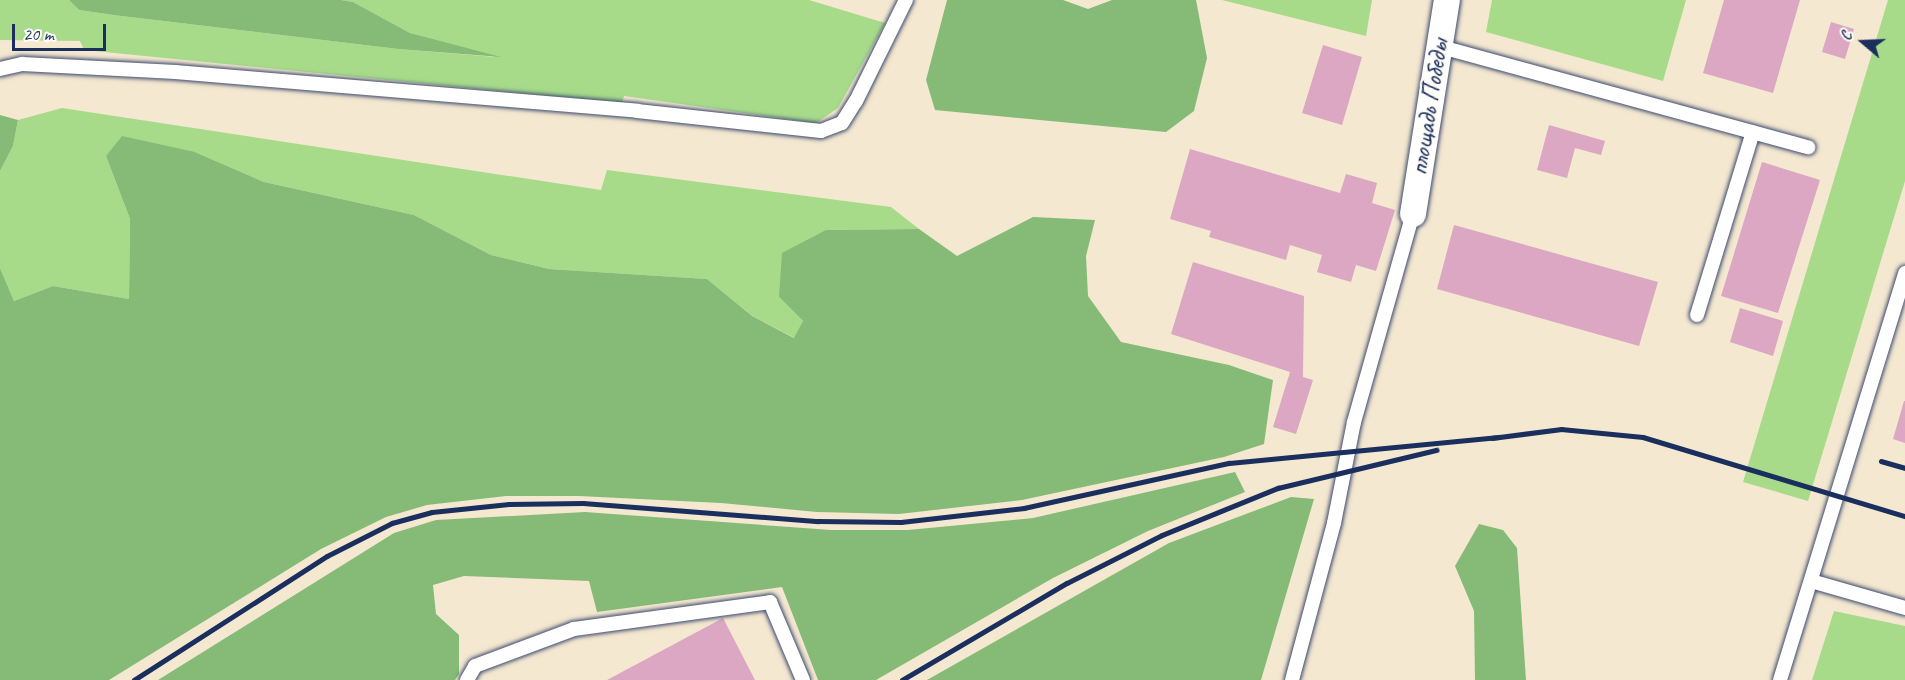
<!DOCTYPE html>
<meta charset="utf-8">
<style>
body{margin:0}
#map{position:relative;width:1905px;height:680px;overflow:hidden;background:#f5e8d1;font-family:Caveat,sans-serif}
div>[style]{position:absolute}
.green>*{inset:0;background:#a7db8a}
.forest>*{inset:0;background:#85bb76}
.building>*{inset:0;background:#dba7c2}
.roads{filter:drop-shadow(0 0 2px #3c4b6f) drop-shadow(0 0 2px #3c4b6f)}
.service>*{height:14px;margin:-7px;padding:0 7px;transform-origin:7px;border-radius:7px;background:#fff}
.minor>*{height:26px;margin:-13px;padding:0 13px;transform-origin:13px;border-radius:13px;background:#fff}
.rail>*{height:4.5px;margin:-2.25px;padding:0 2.25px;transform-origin:2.25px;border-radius:2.25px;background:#1b2f5e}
span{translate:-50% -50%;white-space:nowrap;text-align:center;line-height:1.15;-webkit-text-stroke:4.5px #fdfcf7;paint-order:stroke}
.street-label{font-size:26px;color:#1b2f5e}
.north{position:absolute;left:1833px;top:12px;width:60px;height:60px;-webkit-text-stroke:4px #fdfcf7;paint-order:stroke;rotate:289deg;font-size:16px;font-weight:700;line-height:24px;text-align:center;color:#1b2f5e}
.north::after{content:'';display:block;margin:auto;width:21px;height:27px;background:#1b2f5e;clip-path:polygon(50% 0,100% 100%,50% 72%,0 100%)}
.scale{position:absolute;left:12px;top:24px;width:94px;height:27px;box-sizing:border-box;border:3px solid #1b2f5e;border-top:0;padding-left:8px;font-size:18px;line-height:21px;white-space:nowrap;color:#1b2f5e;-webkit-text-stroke:4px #fdfcf7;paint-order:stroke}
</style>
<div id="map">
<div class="green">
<div style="clip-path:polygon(0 0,69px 0,79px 10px,113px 15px,398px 49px,496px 57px,410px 33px,353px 2px,341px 0,809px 0,885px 23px,838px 108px,816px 123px,624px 96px,622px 103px,84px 50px,80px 41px,0 40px)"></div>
<div style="clip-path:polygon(1222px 0,1372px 0,1366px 36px)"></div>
<div style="clip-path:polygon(1492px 0,1686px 0,1663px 81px,1486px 32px)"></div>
<div style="clip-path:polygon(1888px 0,1905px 0,1905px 181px,1808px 501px,1743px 482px)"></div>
<div style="clip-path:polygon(62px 108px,601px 190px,607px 170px,891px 207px,919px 229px,826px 230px,779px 297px,803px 321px,795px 338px,752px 316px,707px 279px,549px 269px,491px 255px,414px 215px,264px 182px,195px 152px,106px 156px,130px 219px,129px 299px,53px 286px,14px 301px,0 268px,0 171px,13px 146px,18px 120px)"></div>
<div style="clip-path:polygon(1834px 611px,1905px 626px,1905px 680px,1812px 680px)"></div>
</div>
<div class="forest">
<div style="clip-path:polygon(69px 0,341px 0,353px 2px,410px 33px,501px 57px,398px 49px,113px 15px,79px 10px)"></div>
<div style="clip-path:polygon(947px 0,1063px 0,1088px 9px,1112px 0,1196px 0,1207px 58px,1194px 111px,1166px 132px,935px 110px,926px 80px)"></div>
<div style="clip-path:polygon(0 115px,18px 120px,13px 146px,0 171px)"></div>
<div style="clip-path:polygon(122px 136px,195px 152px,264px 182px,414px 215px,491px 255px,549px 269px,707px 279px,752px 316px,794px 338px,803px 321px,779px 297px,782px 253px,826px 230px,919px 229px,957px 256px,1033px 217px,1095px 220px,1086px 256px,1088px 296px,1121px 342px,1229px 365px,1273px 380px,1264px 444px,1224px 457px,1022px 500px,899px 514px,817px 512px,721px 503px,579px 496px,506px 496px,427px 505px,386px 517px,321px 549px,109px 680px,0 680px,0 268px,14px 301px,53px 286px,129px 299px,130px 219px,106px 156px)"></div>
<div style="clip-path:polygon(1235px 472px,1245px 492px,1148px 531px,1053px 578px,876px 680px,818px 680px,782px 587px,597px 612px,589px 581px,464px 576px,433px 585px,436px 614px,459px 635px,459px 674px,455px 680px,158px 680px,394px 533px,436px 520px,585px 512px,831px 530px,908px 530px,1033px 518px)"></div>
<div style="clip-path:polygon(1291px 497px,1314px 499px,1261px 680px,927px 680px,1169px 543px)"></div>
<div style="clip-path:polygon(1479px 524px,1503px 530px,1517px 548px,1526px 680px,1475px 680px,1474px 611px,1455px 566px)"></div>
</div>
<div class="building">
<div style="clip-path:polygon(1724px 0,1800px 0,1773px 93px,1703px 73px)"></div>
<div style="clip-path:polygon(1831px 22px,1854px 29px,1845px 59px,1822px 52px)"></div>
<div style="clip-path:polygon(1323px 45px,1362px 57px,1342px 125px,1302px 113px)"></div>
<div style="clip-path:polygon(1549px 125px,1605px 141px,1601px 155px,1575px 148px,1567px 178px,1537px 170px)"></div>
<div style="clip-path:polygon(1190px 149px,1340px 193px,1346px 174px,1377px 183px,1372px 203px,1395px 210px,1376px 271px,1356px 265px,1351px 282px,1317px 272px,1322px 255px,1290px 245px,1286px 260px,1209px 237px,1211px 231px,1170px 219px)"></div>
<div style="clip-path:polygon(1762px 162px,1820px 180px,1778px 313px,1721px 296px)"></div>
<div style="clip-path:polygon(1454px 225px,1658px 282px,1639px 346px,1437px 289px)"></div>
<div style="clip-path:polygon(1193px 262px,1304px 296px,1303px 377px,1313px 380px,1296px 434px,1273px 427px,1290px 372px,1171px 334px)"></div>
<div style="clip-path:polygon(1740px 308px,1783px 321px,1773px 356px,1730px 342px)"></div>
<div style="clip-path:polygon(1904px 401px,1905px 401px,1905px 443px,1893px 439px)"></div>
<div style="clip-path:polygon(723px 618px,755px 680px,607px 680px)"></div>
</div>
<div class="roads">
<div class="service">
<div style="left:1438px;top:46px;width:384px;rotate:15.3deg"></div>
<div style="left:0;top:69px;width:23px;rotate:-13deg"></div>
<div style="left:22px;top:64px;width:154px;rotate:3deg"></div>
<div style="left:176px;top:72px;width:463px;rotate:4.8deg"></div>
<div style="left:637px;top:111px;width:185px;rotate:6.2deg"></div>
<div style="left:821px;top:131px;width:22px;rotate:-21deg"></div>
<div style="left:842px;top:123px;width:26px;rotate:-58deg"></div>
<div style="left:856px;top:101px;width:113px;rotate:-63.7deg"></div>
<div style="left:1697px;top:315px;width:191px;rotate:-73deg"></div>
<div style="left:1811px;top:581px;width:98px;rotate:16deg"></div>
<div style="left:467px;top:680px;width:16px;rotate:-60deg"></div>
<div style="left:475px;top:666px;width:106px;rotate:-20.5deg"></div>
<div style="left:574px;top:629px;width:198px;rotate:-7.8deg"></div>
<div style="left:770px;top:602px;width:85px;rotate:67.1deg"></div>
<div style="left:1292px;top:680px;width:163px;rotate:-75deg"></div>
<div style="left:1334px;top:523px;width:103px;rotate:-78.8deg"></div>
<div style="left:1354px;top:422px;width:216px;rotate:-74.2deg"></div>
<div style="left:1780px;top:680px;width:426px;rotate:-72.9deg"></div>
</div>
<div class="minor">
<div style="left:1413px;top:214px;width:217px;rotate:-81deg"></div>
</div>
</div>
<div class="rail">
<div style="left:1492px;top:438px;width:70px;rotate:-7.4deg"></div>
<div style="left:1561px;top:429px;width:82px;rotate:5.6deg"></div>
<div style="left:1643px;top:437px;width:274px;rotate:16.8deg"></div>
<div style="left:1881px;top:461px;width:25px;rotate:16deg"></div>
<div style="left:134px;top:680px;width:229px;rotate:-32.7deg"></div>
<div style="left:327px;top:556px;width:73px;rotate:-26.9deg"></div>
<div style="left:392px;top:523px;width:41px;rotate:-15.4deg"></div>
<div style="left:432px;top:512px;width:77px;rotate:-5.9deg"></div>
<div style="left:509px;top:504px;width:74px;rotate:-0.8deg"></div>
<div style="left:583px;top:503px;width:236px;rotate:4.4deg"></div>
<div style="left:818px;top:521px;width:83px;rotate:0.7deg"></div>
<div style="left:901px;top:522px;width:124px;rotate:-6.5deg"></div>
<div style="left:1024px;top:508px;width:210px;rotate:-12.4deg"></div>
<div style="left:1229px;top:463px;width:271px;rotate:-5.5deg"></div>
<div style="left:902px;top:680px;width:191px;rotate:-30.5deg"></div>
<div style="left:1067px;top:583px;width:106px;rotate:-26.8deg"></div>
<div style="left:1162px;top:535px;width:125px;rotate:-22.1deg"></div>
<div style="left:1278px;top:488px;width:163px;rotate:-13.5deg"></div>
</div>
<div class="street-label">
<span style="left:1429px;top:107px;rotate:-81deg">площадь Победы</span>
</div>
<div class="north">С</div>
<div class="scale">20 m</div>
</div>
